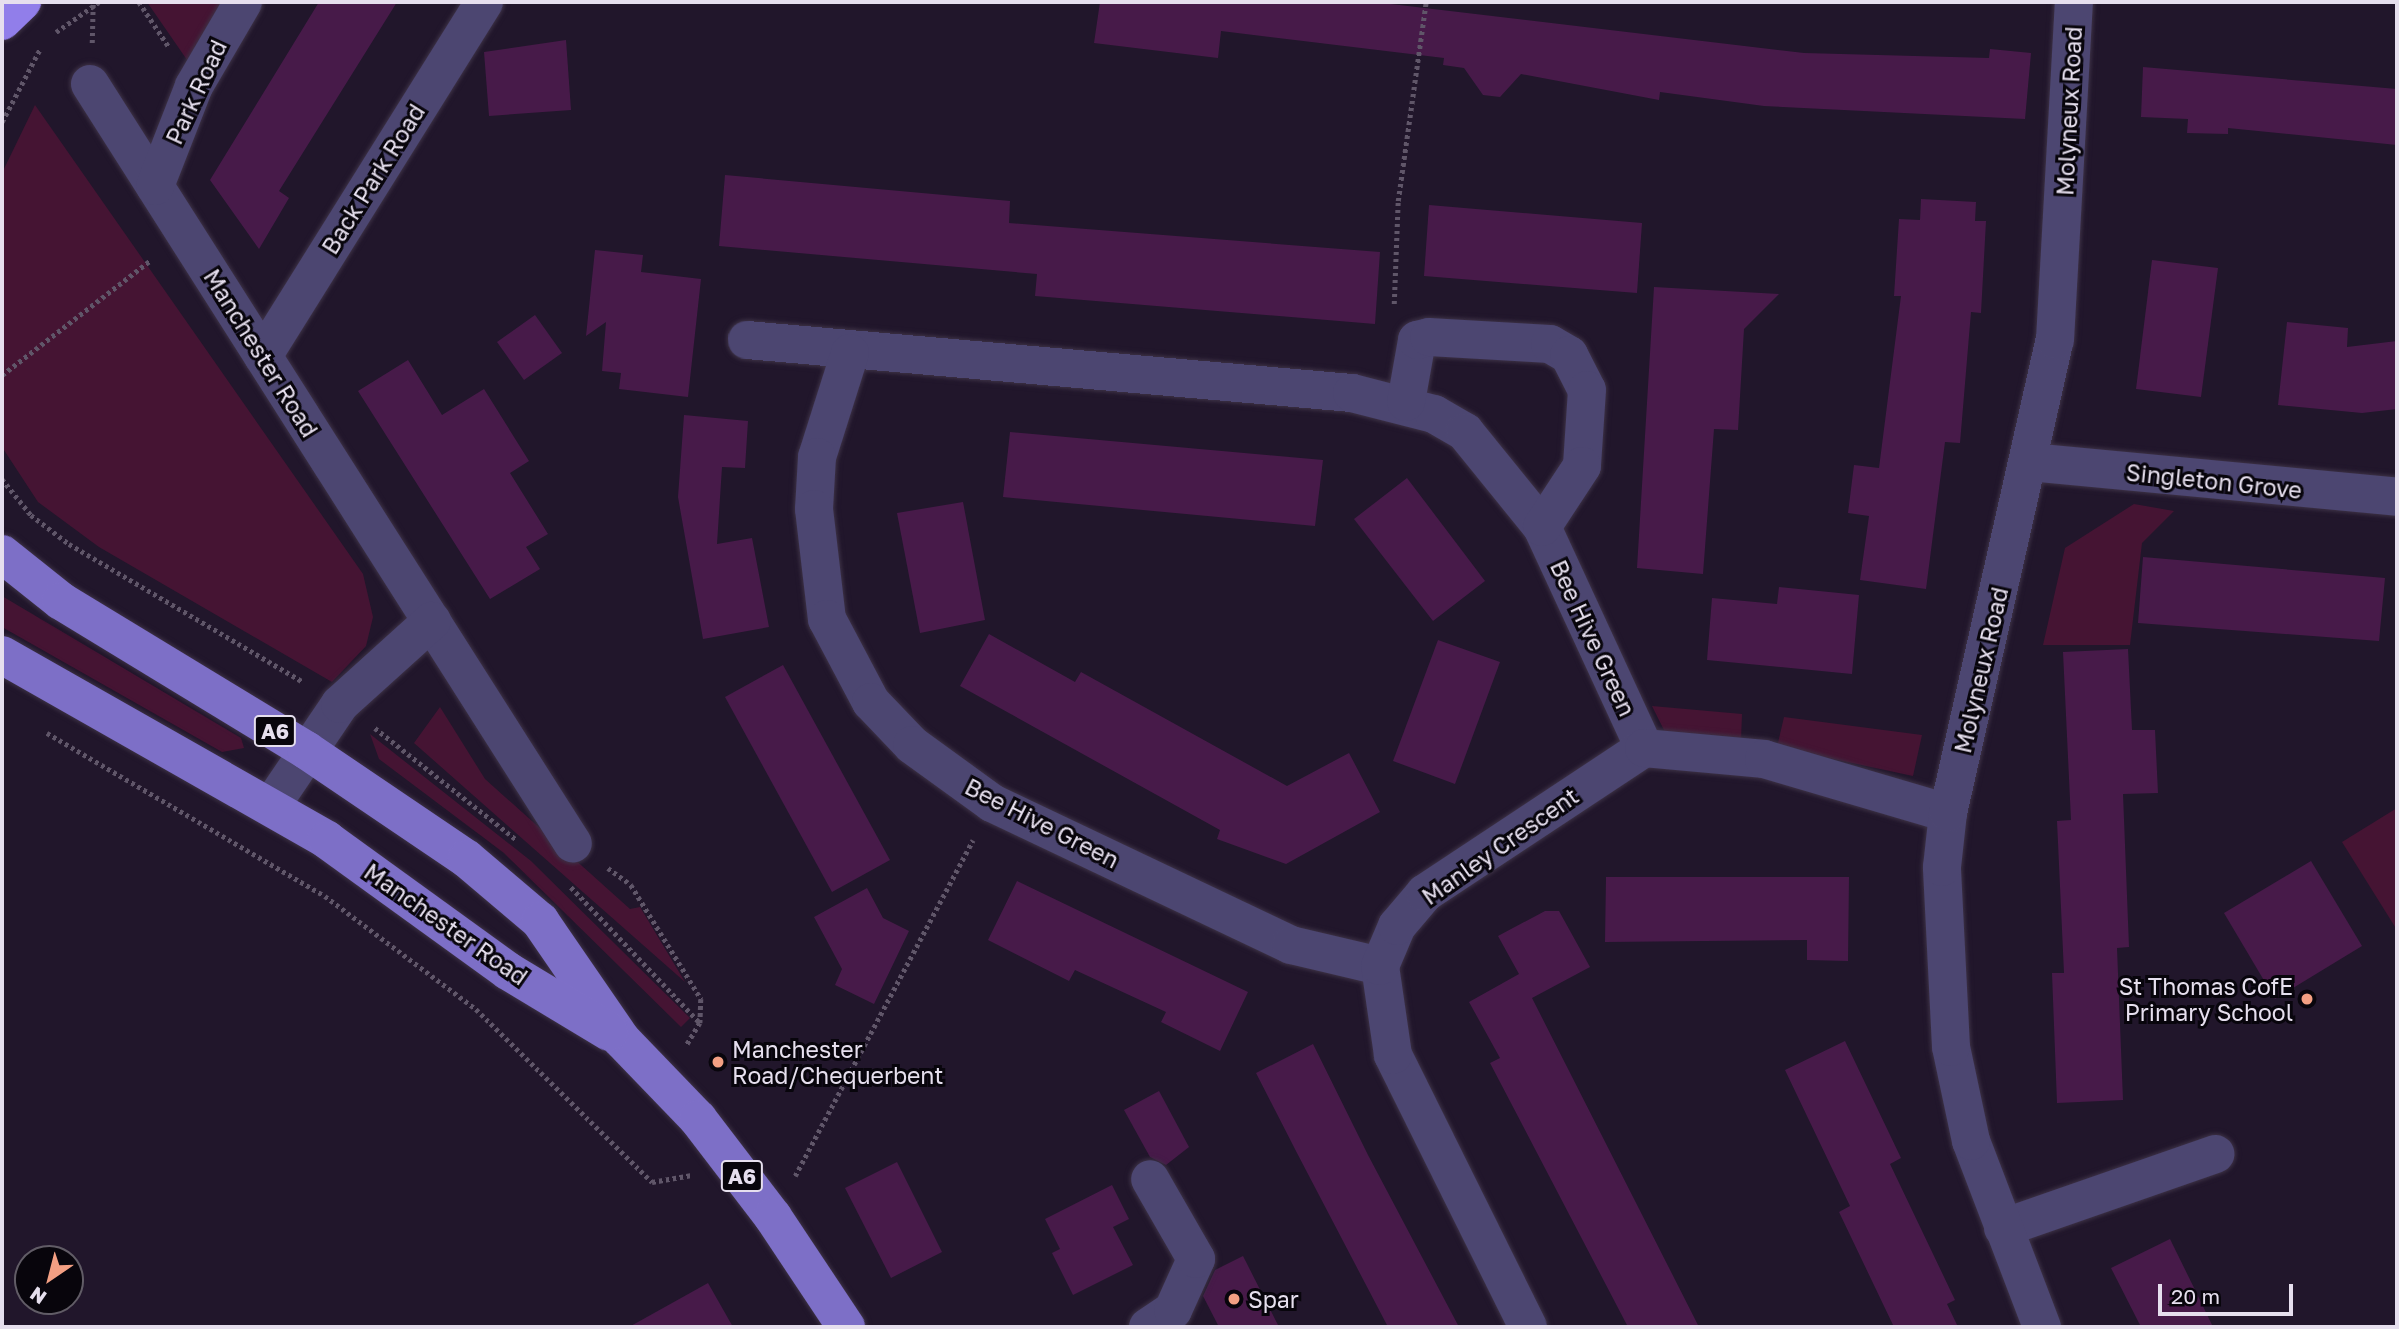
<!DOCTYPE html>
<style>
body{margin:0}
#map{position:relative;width:2399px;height:1329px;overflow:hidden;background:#21162b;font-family:"Golos Text",sans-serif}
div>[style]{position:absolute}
.green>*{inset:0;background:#451433}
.building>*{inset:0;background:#471a49}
.path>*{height:4.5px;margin-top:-2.25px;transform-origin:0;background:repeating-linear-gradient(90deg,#605669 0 3.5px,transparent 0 7px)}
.roads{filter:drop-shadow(0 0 2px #3d3246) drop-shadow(0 0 2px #3d3246)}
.minor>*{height:38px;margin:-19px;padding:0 19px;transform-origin:19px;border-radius:19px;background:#4c4671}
.major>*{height:38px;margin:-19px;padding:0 19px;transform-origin:19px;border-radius:19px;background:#7d6fc7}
.highway>*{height:38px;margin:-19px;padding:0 19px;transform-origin:19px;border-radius:19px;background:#917eea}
.dots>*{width:19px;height:19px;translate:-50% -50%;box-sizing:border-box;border:4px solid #08050c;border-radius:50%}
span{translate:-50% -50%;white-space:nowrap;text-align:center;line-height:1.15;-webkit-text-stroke:6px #08050c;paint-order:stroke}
.shield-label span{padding:2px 5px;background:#08050c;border:2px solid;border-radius:5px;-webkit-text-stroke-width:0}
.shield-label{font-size:21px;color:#e6dfee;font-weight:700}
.street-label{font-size:23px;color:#e6dfee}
.poi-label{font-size:23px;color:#e6dfee}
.right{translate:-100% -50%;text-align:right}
.left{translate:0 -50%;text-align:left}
.frame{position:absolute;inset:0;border:4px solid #e6dfee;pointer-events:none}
.north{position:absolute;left:14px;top:1245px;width:70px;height:70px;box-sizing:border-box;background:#08050c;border:2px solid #615c66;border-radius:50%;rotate:215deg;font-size:19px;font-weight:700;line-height:28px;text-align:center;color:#e6dfee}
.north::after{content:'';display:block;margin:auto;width:24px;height:32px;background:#f39f83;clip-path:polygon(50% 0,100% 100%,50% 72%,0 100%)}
.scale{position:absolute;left:2158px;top:1284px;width:135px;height:32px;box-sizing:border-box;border:4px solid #e6dfee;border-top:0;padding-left:9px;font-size:21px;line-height:24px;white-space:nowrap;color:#e6dfee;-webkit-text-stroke:5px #08050c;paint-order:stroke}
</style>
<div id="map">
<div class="green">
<div style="clip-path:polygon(147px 2px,237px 2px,194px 70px)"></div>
<div style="clip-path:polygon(35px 105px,363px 574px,373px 617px,366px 646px,332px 682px,99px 547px,38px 502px,2px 447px,2px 173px)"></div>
<div style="clip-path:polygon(2134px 504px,2174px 511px,2142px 543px,2130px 645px,2043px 645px,2065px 548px)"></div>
<div style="clip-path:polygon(2px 596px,241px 738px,244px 748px,222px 752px,2px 627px)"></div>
<div style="clip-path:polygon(1652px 706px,1742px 714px,1741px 740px,1667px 736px)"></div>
<div style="clip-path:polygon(440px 707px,485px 779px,630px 909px,640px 907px,685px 982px,414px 743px)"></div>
<div style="clip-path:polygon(1784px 717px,1922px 735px,1913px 776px,1777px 747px)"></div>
<div style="clip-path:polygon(370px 734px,531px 861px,690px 1018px,681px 1027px,504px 853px,379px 759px)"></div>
<div style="clip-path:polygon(2397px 808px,2397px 930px,2342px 842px)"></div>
</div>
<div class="building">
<div style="clip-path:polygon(319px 2px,397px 2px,279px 191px,289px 198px,259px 249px,210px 180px)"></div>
<div style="clip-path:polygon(1100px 2px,1374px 2px,1804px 53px,1989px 58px,1990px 49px,2031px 53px,2025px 119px,1764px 106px,1660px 92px,1659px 100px,1521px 74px,1500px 97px,1483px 95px,1464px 68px,1443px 65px,1444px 58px,1221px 31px,1218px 58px,1094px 43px)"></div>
<div style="clip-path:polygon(566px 40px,571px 110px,489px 116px,484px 52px)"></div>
<div style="clip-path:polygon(2143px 67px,2397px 89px,2397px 145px,2228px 128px,2228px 134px,2187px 133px,2188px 119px,2141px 117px)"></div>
<div style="clip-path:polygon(725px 175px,1010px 201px,1009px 223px,1380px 252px,1375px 324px,1035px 296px,1037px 274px,719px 246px)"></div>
<div style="clip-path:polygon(1921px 199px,1976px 202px,1975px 221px,1986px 221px,1981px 313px,1971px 312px,1960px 443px,1945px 442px,1926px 589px,1860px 580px,1869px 516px,1848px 513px,1854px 465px,1879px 468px,1901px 296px,1894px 296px,1899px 219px,1920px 220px)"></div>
<div style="clip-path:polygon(1429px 205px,1642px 223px,1637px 293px,1424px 276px)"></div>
<div style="clip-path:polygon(595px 250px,643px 255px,641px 272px,701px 279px,688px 397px,619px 389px,621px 373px,602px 371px,606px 322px,586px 336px)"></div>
<div style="clip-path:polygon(2152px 260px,2218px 268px,2201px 397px,2136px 389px)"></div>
<div style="clip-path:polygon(1654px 287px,1779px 294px,1744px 329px,1738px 430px,1714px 429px,1703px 574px,1637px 568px)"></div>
<div style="clip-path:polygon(535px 315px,562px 353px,524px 380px,497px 342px)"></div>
<div style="clip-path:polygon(2287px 322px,2348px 328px,2347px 347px,2397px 341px,2397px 409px,2362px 413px,2278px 405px)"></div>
<div style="clip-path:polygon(408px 360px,442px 415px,484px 389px,529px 461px,510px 473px,548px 534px,526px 547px,540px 569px,490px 599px,358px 391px)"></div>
<div style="clip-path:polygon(684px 415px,748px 421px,745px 468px,722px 467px,717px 544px,752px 538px,769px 627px,703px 639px,678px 497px)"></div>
<div style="clip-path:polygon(1010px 432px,1323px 460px,1315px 526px,1003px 497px)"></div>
<div style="clip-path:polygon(1407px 478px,1485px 581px,1433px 621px,1354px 519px)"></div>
<div style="clip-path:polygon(963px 502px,985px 620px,920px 633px,897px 513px)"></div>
<div style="clip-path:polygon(2143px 557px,2385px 578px,2379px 641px,2138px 623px)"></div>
<div style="clip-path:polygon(1779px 587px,1859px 595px,1852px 674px,1707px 660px,1712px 598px,1777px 604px)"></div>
<div style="clip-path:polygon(989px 634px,1075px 682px,1081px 672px,1287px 786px,1349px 753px,1380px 812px,1286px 864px,1217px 839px,1220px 830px,960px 686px)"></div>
<div style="clip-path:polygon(1438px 640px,1500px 662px,1455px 784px,1393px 761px)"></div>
<div style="clip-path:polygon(2128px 649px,2132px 730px,2155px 730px,2158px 793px,2123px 794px,2129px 947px,2117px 948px,2123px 1100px,2057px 1103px,2052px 973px,2064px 973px,2057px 821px,2071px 820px,2063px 652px)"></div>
<div style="clip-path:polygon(783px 665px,890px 860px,832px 892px,725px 697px)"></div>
<div style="clip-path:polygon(2311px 861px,2362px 946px,2275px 999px,2224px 913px)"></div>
<div style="clip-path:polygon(1606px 877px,1849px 877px,1848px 961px,1807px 960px,1807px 940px,1605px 942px)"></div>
<div style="clip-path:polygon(1017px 881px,1248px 992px,1220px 1051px,1161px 1022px,1166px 1012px,1075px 970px,1069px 981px,988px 940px)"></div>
<div style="clip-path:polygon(867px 888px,883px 918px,909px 931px,874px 1004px,835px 985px,842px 969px,814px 917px)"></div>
<div style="clip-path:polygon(1545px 911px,1559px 911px,1590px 967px,1532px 998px,1699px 1327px,1628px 1327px,1490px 1063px,1500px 1058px,1469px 1002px,1519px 974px,1498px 936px)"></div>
<div style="clip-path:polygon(1845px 1041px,1901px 1158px,1890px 1164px,1955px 1300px,1947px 1304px,1958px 1327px,1894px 1327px,1839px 1212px,1850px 1206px,1785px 1070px)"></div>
<div style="clip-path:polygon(1313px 1044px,1368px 1155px,1459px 1327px,1388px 1327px,1297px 1153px,1256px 1073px)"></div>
<div style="clip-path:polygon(1159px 1091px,1189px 1147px,1166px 1165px,1150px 1157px,1124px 1110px)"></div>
<div style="clip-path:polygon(897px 1162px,942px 1252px,891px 1278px,845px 1188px)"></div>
<div style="clip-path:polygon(1112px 1185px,1129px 1219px,1113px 1227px,1133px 1265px,1073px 1295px,1052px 1253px,1060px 1249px,1045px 1219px)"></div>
<div style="clip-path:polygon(2170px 1239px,2199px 1298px,2213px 1327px,2141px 1327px,2111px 1268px)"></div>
<div style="clip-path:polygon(1243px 1256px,1279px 1327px,1219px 1327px,1203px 1296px,1215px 1270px)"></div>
<div style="clip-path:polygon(708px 1283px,733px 1327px,629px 1327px)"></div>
</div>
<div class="path">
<div style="left:139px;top:2px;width:54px;rotate:56.3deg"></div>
<div style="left:56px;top:32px;width:52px;rotate:-34.9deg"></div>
<div style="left:92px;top:43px;width:41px;rotate:-88.6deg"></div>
<div style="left:2px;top:122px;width:82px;rotate:-62.5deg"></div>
<div style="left:1394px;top:304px;width:103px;rotate:-87.8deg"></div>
<div style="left:1398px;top:201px;width:201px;rotate:-82deg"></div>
<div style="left:2px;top:375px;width:188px;rotate:-37.7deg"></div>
<div style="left:2px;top:479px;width:46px;rotate:51.1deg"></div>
<div style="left:31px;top:515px;width:48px;rotate:37.3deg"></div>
<div style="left:69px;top:544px;width:272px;rotate:30.5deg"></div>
<div style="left:375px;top:728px;width:181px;rotate:38.3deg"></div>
<div style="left:47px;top:733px;width:322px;rotate:30.4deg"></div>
<div style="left:325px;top:896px;width:189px;rotate:36.8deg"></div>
<div style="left:476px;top:1009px;width:247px;rotate:44.5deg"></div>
<div style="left:652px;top:1182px;width:39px;rotate:-10deg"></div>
<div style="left:608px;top:868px;width:29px;rotate:36deg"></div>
<div style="left:631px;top:885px;width:134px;rotate:58.4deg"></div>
<div style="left:701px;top:999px;width:24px;rotate:92deg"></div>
<div style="left:700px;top:1023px;width:26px;rotate:121deg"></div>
<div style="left:571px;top:887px;width:187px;rotate:46.5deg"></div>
<div style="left:795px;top:1176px;width:380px;rotate:-62.1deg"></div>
</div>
<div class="roads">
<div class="minor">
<div style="left:90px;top:84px;width:900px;rotate:57.56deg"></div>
<div style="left:155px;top:186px;width:107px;rotate:-68.7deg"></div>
<div style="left:194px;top:86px;width:97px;rotate:-59.7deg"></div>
<div style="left:747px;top:340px;width:607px;rotate:5.01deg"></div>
<div style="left:1352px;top:393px;width:85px;rotate:14.4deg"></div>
<div style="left:1434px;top:414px;width:36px;rotate:30deg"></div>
<div style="left:1465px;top:432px;width:122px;rotate:51deg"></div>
<div style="left:1542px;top:527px;width:243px;rotate:65.2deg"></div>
<div style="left:850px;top:353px;width:109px;rotate:107.6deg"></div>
<div style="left:817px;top:457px;width:52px;rotate:93.3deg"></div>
<div style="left:814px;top:509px;width:111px;rotate:83.3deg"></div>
<div style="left:827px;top:619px;width:94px;rotate:62.1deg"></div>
<div style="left:871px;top:702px;width:59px;rotate:46.4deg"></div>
<div style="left:912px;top:745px;width:99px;rotate:35.9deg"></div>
<div style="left:992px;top:803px;width:331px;rotate:25.4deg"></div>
<div style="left:1291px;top:945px;width:91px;rotate:13.3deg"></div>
<div style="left:263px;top:356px;width:417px;rotate:-58deg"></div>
<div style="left:1406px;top:402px;width:63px;rotate:-79.9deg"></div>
<div style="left:1417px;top:340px;width:12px;rotate:-14deg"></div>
<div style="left:1429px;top:337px;width:121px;rotate:3.3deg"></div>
<div style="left:1550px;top:344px;width:22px;rotate:30deg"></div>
<div style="left:1569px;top:355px;width:39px;rotate:63deg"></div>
<div style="left:1587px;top:390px;width:76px;rotate:93.8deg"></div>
<div style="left:1582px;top:466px;width:73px;rotate:123.3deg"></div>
<div style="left:2030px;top:462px;width:369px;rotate:5.4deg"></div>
<div style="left:271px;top:806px;width:123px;rotate:-55.9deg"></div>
<div style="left:340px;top:704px;width:124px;rotate:-42.1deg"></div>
<div style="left:2003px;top:1228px;width:225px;rotate:-19.2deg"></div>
<div style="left:1148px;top:1327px;width:30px;rotate:-34deg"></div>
<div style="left:1173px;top:1310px;width:56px;rotate:-65.7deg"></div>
<div style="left:1196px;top:1259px;width:92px;rotate:-119.9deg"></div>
<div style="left:1528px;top:1327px;width:304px;rotate:-116.4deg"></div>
<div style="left:1393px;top:1055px;width:90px;rotate:-98.3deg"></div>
<div style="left:1380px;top:966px;width:43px;rotate:-67deg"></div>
<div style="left:1397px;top:926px;width:43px;rotate:-49.7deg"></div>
<div style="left:1425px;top:893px;width:263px;rotate:-33.5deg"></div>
<div style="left:1644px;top:748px;width:121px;rotate:5.2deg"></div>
<div style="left:1764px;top:759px;width:192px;rotate:16.4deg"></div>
<div style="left:2042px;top:1327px;width:199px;rotate:-110.9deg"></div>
<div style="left:1971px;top:1141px;width:96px;rotate:-102deg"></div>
<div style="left:1951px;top:1047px;width:180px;rotate:-92.9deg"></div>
<div style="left:1942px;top:867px;width:54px;rotate:-83.7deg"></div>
<div style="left:1948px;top:813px;width:485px;rotate:-77.3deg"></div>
<div style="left:2055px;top:340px;width:339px;rotate:-86.8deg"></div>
</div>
<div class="major">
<div style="left:2px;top:554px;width:75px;rotate:38.5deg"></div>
<div style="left:61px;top:601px;width:287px;rotate:31.3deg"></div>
<div style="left:306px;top:750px;width:194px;rotate:34.1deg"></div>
<div style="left:467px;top:859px;width:96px;rotate:40.3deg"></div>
<div style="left:540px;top:921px;width:143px;rotate:55.5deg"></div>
<div style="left:621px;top:1039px;width:111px;rotate:46.1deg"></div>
<div style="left:698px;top:1119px;width:123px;rotate:52.6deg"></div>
<div style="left:773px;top:1217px;width:132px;rotate:56.4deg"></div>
<div style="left:2px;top:655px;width:374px;rotate:29.6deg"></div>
<div style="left:327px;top:840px;width:223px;rotate:35.9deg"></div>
<div style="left:508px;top:971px;width:118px;rotate:31.1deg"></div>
</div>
<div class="highway">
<div style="left:2px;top:21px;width:28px;rotate:-44deg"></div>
</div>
</div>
<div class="dots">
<div style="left:2307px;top:999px;background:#f39f83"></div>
<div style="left:718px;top:1062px;background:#f39f83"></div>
<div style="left:1234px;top:1299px;background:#f39f83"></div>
</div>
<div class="shield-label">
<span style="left:275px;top:731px">A6</span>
<span style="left:742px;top:1176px">A6</span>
</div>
<div class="street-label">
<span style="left:196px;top:92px;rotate:-65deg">Park Road</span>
<span style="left:2069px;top:111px;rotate:-87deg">Molyneux Road</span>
<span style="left:373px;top:179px;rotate:-58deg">Back Park Road</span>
<span style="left:261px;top:353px;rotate:58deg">Manchester Road</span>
<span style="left:2214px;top:481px;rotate:6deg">Singleton Grove</span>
<span style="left:1593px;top:638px;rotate:65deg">Bee Hive Green</span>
<span style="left:1981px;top:670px;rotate:-77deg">Molyneux Road</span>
<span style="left:1042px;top:823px;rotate:27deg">Bee Hive Green</span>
<span style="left:1500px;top:846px;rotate:-35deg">Manley Crescent</span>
<span style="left:446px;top:924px;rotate:35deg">Manchester Road</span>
</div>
<div class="poi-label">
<span class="right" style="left:2293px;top:999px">St Thomas CofE<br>Primary School</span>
<span class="left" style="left:732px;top:1062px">Manchester<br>Road/Chequerbent</span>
<span class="left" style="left:1248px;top:1299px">Spar</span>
</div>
<div class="frame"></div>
<div class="north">N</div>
<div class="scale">20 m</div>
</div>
